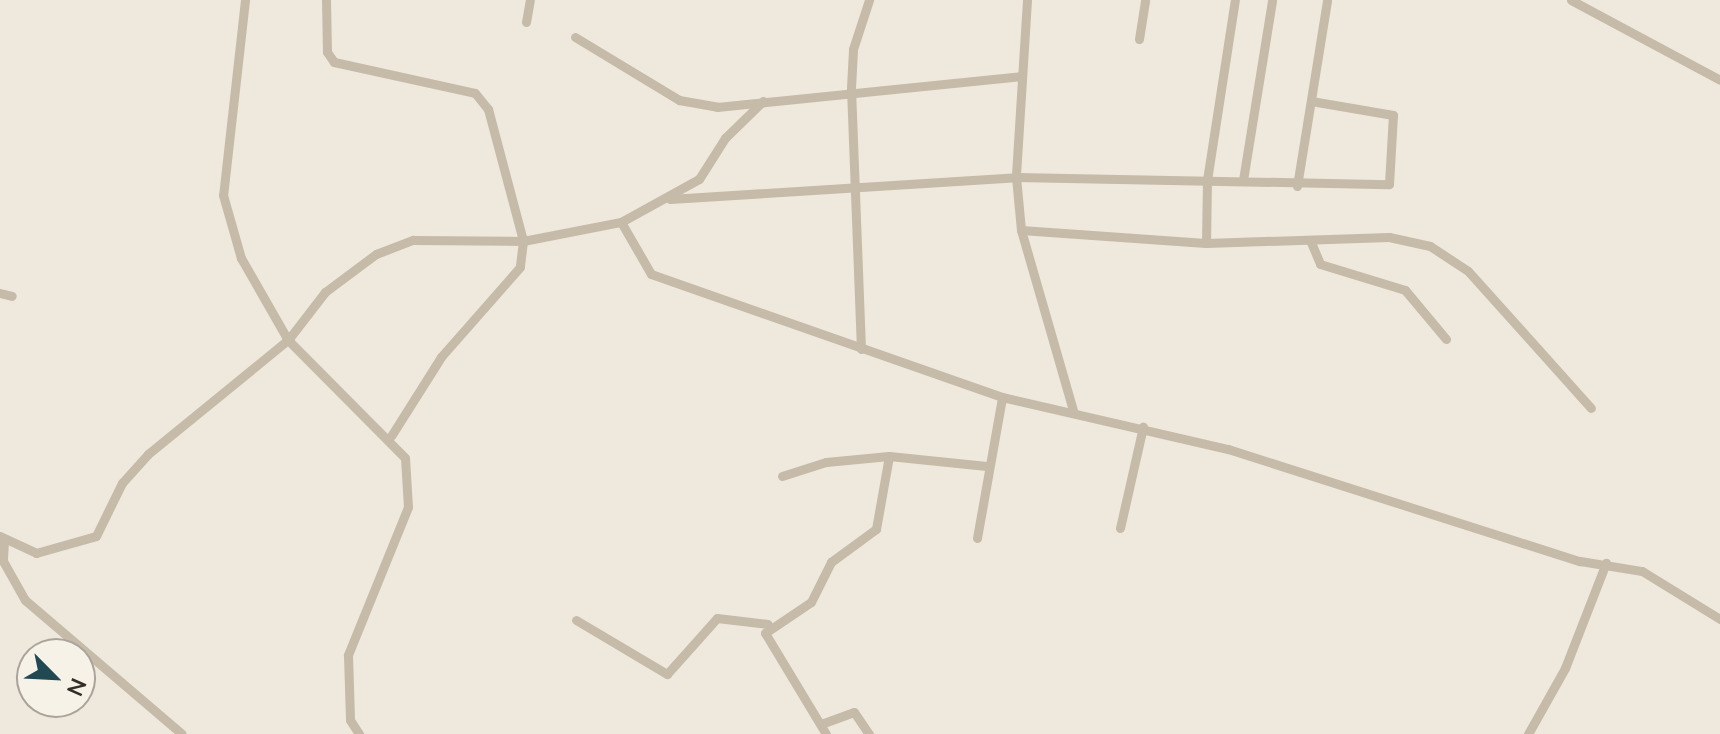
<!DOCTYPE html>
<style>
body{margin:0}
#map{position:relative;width:1720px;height:734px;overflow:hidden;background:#efe8dc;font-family:"Nunito Sans",sans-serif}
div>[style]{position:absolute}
.minor>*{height:9px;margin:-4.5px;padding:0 4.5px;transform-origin:4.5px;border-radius:4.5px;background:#c6baa9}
span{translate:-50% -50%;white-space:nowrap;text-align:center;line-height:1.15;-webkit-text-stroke:8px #f7f2e8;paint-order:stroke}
.north{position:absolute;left:16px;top:638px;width:80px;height:80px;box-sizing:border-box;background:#f7f2e8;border:2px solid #a9a39b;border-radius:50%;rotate:114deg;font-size:22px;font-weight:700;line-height:32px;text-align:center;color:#342d28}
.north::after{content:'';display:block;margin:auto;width:28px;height:36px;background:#224851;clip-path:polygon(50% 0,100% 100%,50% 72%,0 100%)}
</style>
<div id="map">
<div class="minor">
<div style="left:245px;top:0;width:196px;rotate:96.4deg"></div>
<div style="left:223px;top:195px;width:66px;rotate:74.1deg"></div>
<div style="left:241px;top:258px;width:95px;rotate:60.2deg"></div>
<div style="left:288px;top:340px;width:166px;rotate:45.2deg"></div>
<div style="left:405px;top:458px;width:49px;rotate:86.5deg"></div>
<div style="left:408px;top:507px;width:160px;rotate:112.1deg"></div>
<div style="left:348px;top:655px;width:65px;rotate:88.2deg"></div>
<div style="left:350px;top:720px;width:17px;rotate:57deg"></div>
<div style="left:326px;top:0;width:52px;rotate:88.9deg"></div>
<div style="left:327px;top:52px;width:12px;rotate:55deg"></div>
<div style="left:334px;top:62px;width:144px;rotate:12.4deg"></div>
<div style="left:475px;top:93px;width:21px;rotate:51deg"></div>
<div style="left:488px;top:109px;width:137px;rotate:75.1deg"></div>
<div style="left:523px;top:241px;width:26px;rotate:97deg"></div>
<div style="left:520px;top:267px;width:120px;rotate:131.3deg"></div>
<div style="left:441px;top:357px;width:93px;rotate:122.3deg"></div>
<div style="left:1027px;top:0;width:177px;rotate:93.6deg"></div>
<div style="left:1016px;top:177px;width:53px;rotate:84.6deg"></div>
<div style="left:1021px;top:230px;width:187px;rotate:73.9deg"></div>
<div style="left:1571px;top:0;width:169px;rotate:28.2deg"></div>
<div style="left:526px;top:22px;width:22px;rotate:-80deg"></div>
<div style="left:575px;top:37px;width:122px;rotate:31.2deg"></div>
<div style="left:679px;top:100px;width:39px;rotate:10deg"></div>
<div style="left:717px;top:107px;width:306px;rotate:-5.8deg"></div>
<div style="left:1139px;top:39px;width:39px;rotate:-81deg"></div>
<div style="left:1243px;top:180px;width:182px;rotate:-80.8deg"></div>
<div style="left:1297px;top:186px;width:188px;rotate:-80.8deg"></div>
<div style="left:670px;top:199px;width:347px;rotate:-3.6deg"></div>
<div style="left:1016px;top:177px;width:373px;rotate:1.1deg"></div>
<div style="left:1389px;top:184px;width:69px;rotate:-86.7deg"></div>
<div style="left:1393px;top:115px;width:83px;rotate:-170.3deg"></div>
<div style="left:621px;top:222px;width:60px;rotate:60deg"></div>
<div style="left:651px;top:274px;width:372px;rotate:19.3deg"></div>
<div style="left:1002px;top:397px;width:232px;rotate:13deg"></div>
<div style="left:1228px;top:449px;width:369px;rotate:17.7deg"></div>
<div style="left:1580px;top:561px;width:63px;rotate:9.2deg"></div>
<div style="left:1642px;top:571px;width:92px;rotate:31.6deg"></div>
<div style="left:1021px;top:230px;width:185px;rotate:4deg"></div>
<div style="left:1206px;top:243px;width:183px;rotate:-1.9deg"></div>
<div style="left:1389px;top:237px;width:42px;rotate:12.4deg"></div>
<div style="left:1430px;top:246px;width:45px;rotate:33.3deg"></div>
<div style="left:1468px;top:271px;width:184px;rotate:48.1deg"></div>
<div style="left:1310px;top:240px;width:26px;rotate:67deg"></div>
<div style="left:1320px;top:264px;width:89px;rotate:17deg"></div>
<div style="left:1405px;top:290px;width:64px;rotate:50.1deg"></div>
<div style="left:1206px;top:243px;width:63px;rotate:-89.1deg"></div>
<div style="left:1207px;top:180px;width:182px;rotate:-81.2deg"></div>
<div style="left:0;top:293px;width:12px;rotate:14deg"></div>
<div style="left:861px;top:349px;width:261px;rotate:-92.2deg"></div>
<div style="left:851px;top:88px;width:39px;rotate:-87deg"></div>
<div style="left:853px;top:49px;width:52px;rotate:-71.9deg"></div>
<div style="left:782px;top:476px;width:46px;rotate:-17.7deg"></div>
<div style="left:826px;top:462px;width:63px;rotate:-5.4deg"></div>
<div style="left:889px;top:456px;width:98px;rotate:5.9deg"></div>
<div style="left:1120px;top:528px;width:104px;rotate:-77.2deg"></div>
<div style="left:0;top:536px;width:40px;rotate:25deg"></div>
<div style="left:36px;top:553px;width:62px;rotate:-15.8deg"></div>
<div style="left:96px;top:536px;width:59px;rotate:-63.9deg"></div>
<div style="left:122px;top:483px;width:39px;rotate:-48deg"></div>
<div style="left:148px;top:454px;width:181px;rotate:-39.2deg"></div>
<div style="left:288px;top:340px;width:61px;rotate:-52.4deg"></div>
<div style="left:325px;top:292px;width:64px;rotate:-36.7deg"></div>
<div style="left:376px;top:254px;width:40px;rotate:-21deg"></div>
<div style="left:413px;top:240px;width:110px;rotate:0.5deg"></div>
<div style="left:523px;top:241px;width:100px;rotate:-11deg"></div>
<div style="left:621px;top:222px;width:89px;rotate:-28.9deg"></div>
<div style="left:699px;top:179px;width:49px;rotate:-57.6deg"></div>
<div style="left:725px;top:138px;width:53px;rotate:-44.2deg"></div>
<div style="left:977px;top:538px;width:143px;rotate:-79.9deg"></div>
<div style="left:4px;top:540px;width:21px;rotate:93deg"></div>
<div style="left:3px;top:561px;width:45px;rotate:60.6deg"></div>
<div style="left:25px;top:600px;width:206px;rotate:40.5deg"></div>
<div style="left:576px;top:620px;width:106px;rotate:30.7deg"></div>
<div style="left:667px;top:674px;width:75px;rotate:-48.2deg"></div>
<div style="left:717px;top:618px;width:51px;rotate:6.7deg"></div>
<div style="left:821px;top:724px;width:35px;rotate:-20deg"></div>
<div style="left:854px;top:712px;width:27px;rotate:56deg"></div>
<div style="left:826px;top:734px;width:118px;rotate:-121.1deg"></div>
<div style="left:765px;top:633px;width:55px;rotate:-34deg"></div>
<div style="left:811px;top:602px;width:45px;rotate:-63.4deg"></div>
<div style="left:831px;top:562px;width:56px;rotate:-36.3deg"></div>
<div style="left:876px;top:529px;width:74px;rotate:-79.9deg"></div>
<div style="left:1528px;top:734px;width:76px;rotate:-60.7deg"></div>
<div style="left:1565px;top:668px;width:113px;rotate:-68.7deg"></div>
</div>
<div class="north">N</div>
</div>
